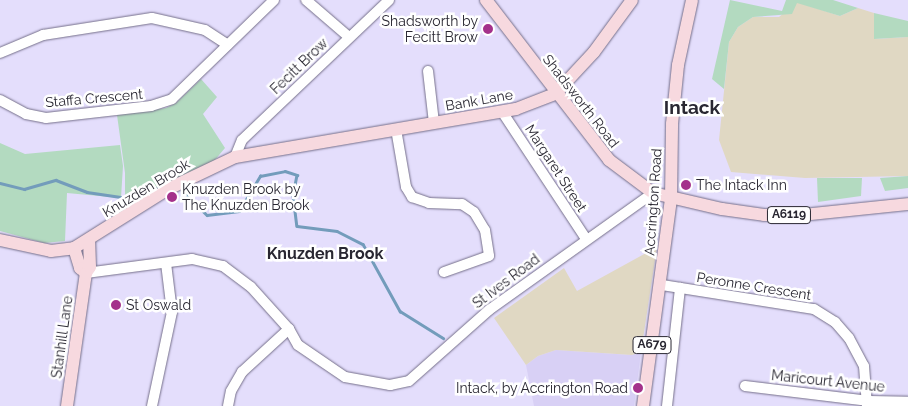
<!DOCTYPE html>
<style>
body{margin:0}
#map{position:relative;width:908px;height:406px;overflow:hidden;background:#e4defc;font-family:Raleway,sans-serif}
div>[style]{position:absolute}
.built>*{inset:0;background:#d8d0f5}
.industrial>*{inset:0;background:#e0d8c3}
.green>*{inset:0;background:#b3dac0}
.stream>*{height:2.5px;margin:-1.25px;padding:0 1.25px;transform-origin:1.25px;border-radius:1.25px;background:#739cbb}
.roads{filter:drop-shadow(0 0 1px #756f8a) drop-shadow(0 0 1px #756f8a)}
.minor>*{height:10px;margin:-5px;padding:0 5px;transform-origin:5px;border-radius:5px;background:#fff}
.major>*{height:12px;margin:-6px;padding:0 6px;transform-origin:6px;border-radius:6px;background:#f7d9df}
.dots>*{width:14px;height:14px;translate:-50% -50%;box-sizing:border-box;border:2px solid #fff;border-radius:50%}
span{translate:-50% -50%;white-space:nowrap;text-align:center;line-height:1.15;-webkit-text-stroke:5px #fff;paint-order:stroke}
.shield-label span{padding:1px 4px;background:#fff;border:1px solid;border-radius:4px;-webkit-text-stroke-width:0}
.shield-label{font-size:12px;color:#292732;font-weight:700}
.poi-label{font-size:14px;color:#292732}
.right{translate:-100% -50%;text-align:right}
.left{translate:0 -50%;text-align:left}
.street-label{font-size:14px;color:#292732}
.quarter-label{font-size:16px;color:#292732;font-weight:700}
.district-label{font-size:19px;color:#292732;font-weight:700}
</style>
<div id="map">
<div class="built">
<div style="clip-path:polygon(556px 350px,631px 355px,641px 352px,634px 406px,534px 406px,526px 365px,538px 356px)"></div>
</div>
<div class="industrial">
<div style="clip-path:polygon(797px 2px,840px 16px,858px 8px,874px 13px,875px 39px,908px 37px,908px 176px,805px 178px,731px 172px,719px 140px,729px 42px,738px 27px,753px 17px,779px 17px)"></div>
<div style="clip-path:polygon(657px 247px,641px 352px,632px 355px,556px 350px,538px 356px,526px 365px,494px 318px,564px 268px,577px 291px)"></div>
</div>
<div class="green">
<div style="clip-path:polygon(730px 0,782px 11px,786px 0,833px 0,858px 8px,840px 16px,797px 3px,792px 14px,753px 17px,738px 27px,729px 42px,724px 89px,712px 79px)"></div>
<div style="clip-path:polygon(874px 13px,908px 21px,908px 37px,874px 39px)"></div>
<div style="clip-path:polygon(201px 79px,217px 97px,203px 114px,225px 148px,214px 161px,132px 205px,125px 203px,125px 173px,117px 115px,166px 108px,176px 103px)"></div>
<div style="clip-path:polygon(0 143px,25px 154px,120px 145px,123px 166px,121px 198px,67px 193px,65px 241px,44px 243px,0 231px)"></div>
<div style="clip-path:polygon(908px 176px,908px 188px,885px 191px,880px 178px)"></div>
<div style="clip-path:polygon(817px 178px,862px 178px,861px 196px,818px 202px)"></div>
</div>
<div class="stream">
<div style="left:0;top:183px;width:25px;rotate:14deg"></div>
<div style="left:24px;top:189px;width:33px;rotate:-16deg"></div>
<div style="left:56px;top:180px;width:33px;rotate:21deg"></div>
<div style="left:87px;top:192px;width:49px;rotate:8.3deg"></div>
<div style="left:135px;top:199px;width:34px;rotate:-27deg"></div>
<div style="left:185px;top:193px;width:31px;rotate:45deg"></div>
<div style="left:207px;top:215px;width:32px;rotate:-7deg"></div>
<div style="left:239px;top:211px;width:41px;rotate:-59deg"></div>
<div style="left:260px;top:176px;width:25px;rotate:-11deg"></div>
<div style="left:285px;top:171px;width:13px;rotate:18deg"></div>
<div style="left:297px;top:175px;width:20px;rotate:101deg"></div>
<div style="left:293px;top:195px;width:31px;rotate:83deg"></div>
<div style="left:297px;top:226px;width:40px;rotate:7.1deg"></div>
<div style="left:337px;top:231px;width:29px;rotate:27deg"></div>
<div style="left:363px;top:244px;width:77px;rotate:61.1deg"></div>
<div style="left:400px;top:311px;width:51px;rotate:32.1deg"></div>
</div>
<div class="roads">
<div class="minor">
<div style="left:306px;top:0;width:57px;rotate:40.7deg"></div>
<div style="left:0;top:53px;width:47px;rotate:-22.7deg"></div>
<div style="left:43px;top:35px;width:110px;rotate:-8.9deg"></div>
<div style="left:152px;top:18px;width:54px;rotate:12.8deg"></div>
<div style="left:205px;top:30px;width:27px;rotate:33deg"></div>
<div style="left:428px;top:71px;width:52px;rotate:83.4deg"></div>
<div style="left:0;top:100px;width:30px;rotate:28deg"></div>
<div style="left:26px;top:114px;width:20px;rotate:11deg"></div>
<div style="left:46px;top:118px;width:106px;rotate:-6.5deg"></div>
<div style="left:151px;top:106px;width:22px;rotate:-18deg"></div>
<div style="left:172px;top:99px;width:142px;rotate:-44.1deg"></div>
<div style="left:503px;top:113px;width:151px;rotate:56.6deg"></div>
<div style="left:396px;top:129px;width:59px;rotate:80.2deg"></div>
<div style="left:406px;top:187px;width:12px;rotate:59deg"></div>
<div style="left:412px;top:197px;width:18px;rotate:19deg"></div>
<div style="left:429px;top:203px;width:33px;rotate:2deg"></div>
<div style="left:462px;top:204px;width:14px;rotate:34deg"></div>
<div style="left:474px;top:212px;width:21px;rotate:59deg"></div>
<div style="left:485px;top:230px;width:26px;rotate:81deg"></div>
<div style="left:489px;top:256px;width:48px;rotate:160.4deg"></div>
<div style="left:235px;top:157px;width:18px;rotate:-68deg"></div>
<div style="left:242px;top:140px;width:203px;rotate:-43.6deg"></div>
<div style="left:86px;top:273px;width:107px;rotate:-7.5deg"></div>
<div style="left:192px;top:259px;width:32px;rotate:13deg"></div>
<div style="left:223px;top:266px;width:35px;rotate:37deg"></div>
<div style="left:251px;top:287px;width:57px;rotate:47.9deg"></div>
<div style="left:289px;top:329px;width:18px;rotate:61deg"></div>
<div style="left:298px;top:345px;width:57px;rotate:34.2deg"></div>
<div style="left:345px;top:377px;width:46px;rotate:10.1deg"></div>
<div style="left:390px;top:385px;width:19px;rotate:-12deg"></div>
<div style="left:409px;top:381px;width:107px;rotate:-41.6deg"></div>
<div style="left:489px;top:310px;width:201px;rotate:-35.5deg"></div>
<div style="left:662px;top:285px;width:154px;rotate:9deg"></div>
<div style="left:814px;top:309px;width:25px;rotate:32deg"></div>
<div style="left:835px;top:322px;width:21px;rotate:49deg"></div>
<div style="left:849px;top:338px;width:32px;rotate:62deg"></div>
<div style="left:864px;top:366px;width:40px;rotate:85.7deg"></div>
<div style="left:745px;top:386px;width:125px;rotate:6.9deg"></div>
<div style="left:869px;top:401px;width:39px;rotate:1deg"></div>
<div style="left:152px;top:406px;width:96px;rotate:-78deg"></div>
<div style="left:172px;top:312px;width:49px;rotate:-97deg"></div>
<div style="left:228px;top:406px;width:15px;rotate:-79deg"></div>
<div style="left:231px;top:391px;width:22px;rotate:-60deg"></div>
<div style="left:242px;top:372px;width:64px;rotate:-42.5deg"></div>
<div style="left:667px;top:406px;width:119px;rotate:-83.7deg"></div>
</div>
<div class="major">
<div style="left:486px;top:0;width:202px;rotate:52.4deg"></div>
<div style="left:609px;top:160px;width:55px;rotate:36.9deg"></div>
<div style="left:653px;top:193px;width:71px;rotate:13.1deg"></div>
<div style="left:722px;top:209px;width:42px;rotate:8.1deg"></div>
<div style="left:764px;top:215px;width:38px"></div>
<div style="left:802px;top:215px;width:107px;rotate:-5.9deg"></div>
<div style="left:0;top:240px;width:52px;rotate:12.2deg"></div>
<div style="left:51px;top:251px;width:23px;rotate:-7deg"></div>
<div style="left:74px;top:248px;width:111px;rotate:-32.1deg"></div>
<div style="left:168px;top:189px;width:74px;rotate:-25.5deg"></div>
<div style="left:235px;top:157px;width:285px;rotate:-9.7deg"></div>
<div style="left:516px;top:109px;width:42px;rotate:-21deg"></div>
<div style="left:555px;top:94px;width:57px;rotate:-47.1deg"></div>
<div style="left:594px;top:52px;width:64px;rotate:-53.8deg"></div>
<div style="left:74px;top:248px;width:21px;rotate:73deg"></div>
<div style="left:80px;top:268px;width:8px;rotate:40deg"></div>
<div style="left:67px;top:406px;width:134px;rotate:-81.9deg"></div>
<div style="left:86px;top:273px;width:7px;rotate:-56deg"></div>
<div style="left:90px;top:267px;width:25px;rotate:-92deg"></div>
<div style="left:643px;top:406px;width:209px;rotate:-82.3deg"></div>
<div style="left:671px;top:199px;width:75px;rotate:-89.2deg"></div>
<div style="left:672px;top:124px;width:59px;rotate:-84.2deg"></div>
<div style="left:678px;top:65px;width:66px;rotate:-77.8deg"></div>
</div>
</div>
<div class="dots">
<div style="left:488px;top:29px;background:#a4318b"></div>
<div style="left:686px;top:185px;background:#a4318b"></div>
<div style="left:172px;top:197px;background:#a4318b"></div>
<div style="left:116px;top:305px;background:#a4318b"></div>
<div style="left:638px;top:388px;background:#a4318b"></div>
</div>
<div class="shield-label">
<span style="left:789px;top:215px">A6119</span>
<span style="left:652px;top:345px">A679</span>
</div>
<div class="poi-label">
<span class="right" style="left:478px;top:29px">Shadsworth by<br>Fecitt Brow</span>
<span class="left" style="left:696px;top:185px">The Intack Inn</span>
<span class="left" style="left:182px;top:197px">Knuzden Brook by<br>The Knuzden Brook</span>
<span class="left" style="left:126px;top:305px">St Oswald</span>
<span class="right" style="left:628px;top:388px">Intack, by Accrington Road</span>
</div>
<div class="street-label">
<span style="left:299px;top:66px;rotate:-44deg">Fecitt Brow</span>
<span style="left:94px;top:98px;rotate:-5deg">Staffa Crescent</span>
<span style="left:479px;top:100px;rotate:-10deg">Bank Lane</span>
<span style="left:581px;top:101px;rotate:52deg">Shadsworth Road</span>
<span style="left:556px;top:168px;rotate:57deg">Margaret Street</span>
<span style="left:146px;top:188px;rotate:-31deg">Knuzden Brook</span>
<span style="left:653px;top:202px;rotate:-86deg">Accrington Road</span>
<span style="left:506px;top:281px;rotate:-37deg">St Ives Road</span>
<span style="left:754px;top:286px;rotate:9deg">Peronne Crescent</span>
<span style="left:62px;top:337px;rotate:-82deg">Stanhill Lane</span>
<span style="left:828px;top:381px;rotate:6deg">Maricourt Avenue</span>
</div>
<div class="quarter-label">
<span style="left:325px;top:254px">Knuzden Brook</span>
</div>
<div class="district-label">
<span style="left:692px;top:108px">Intack</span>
</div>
</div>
